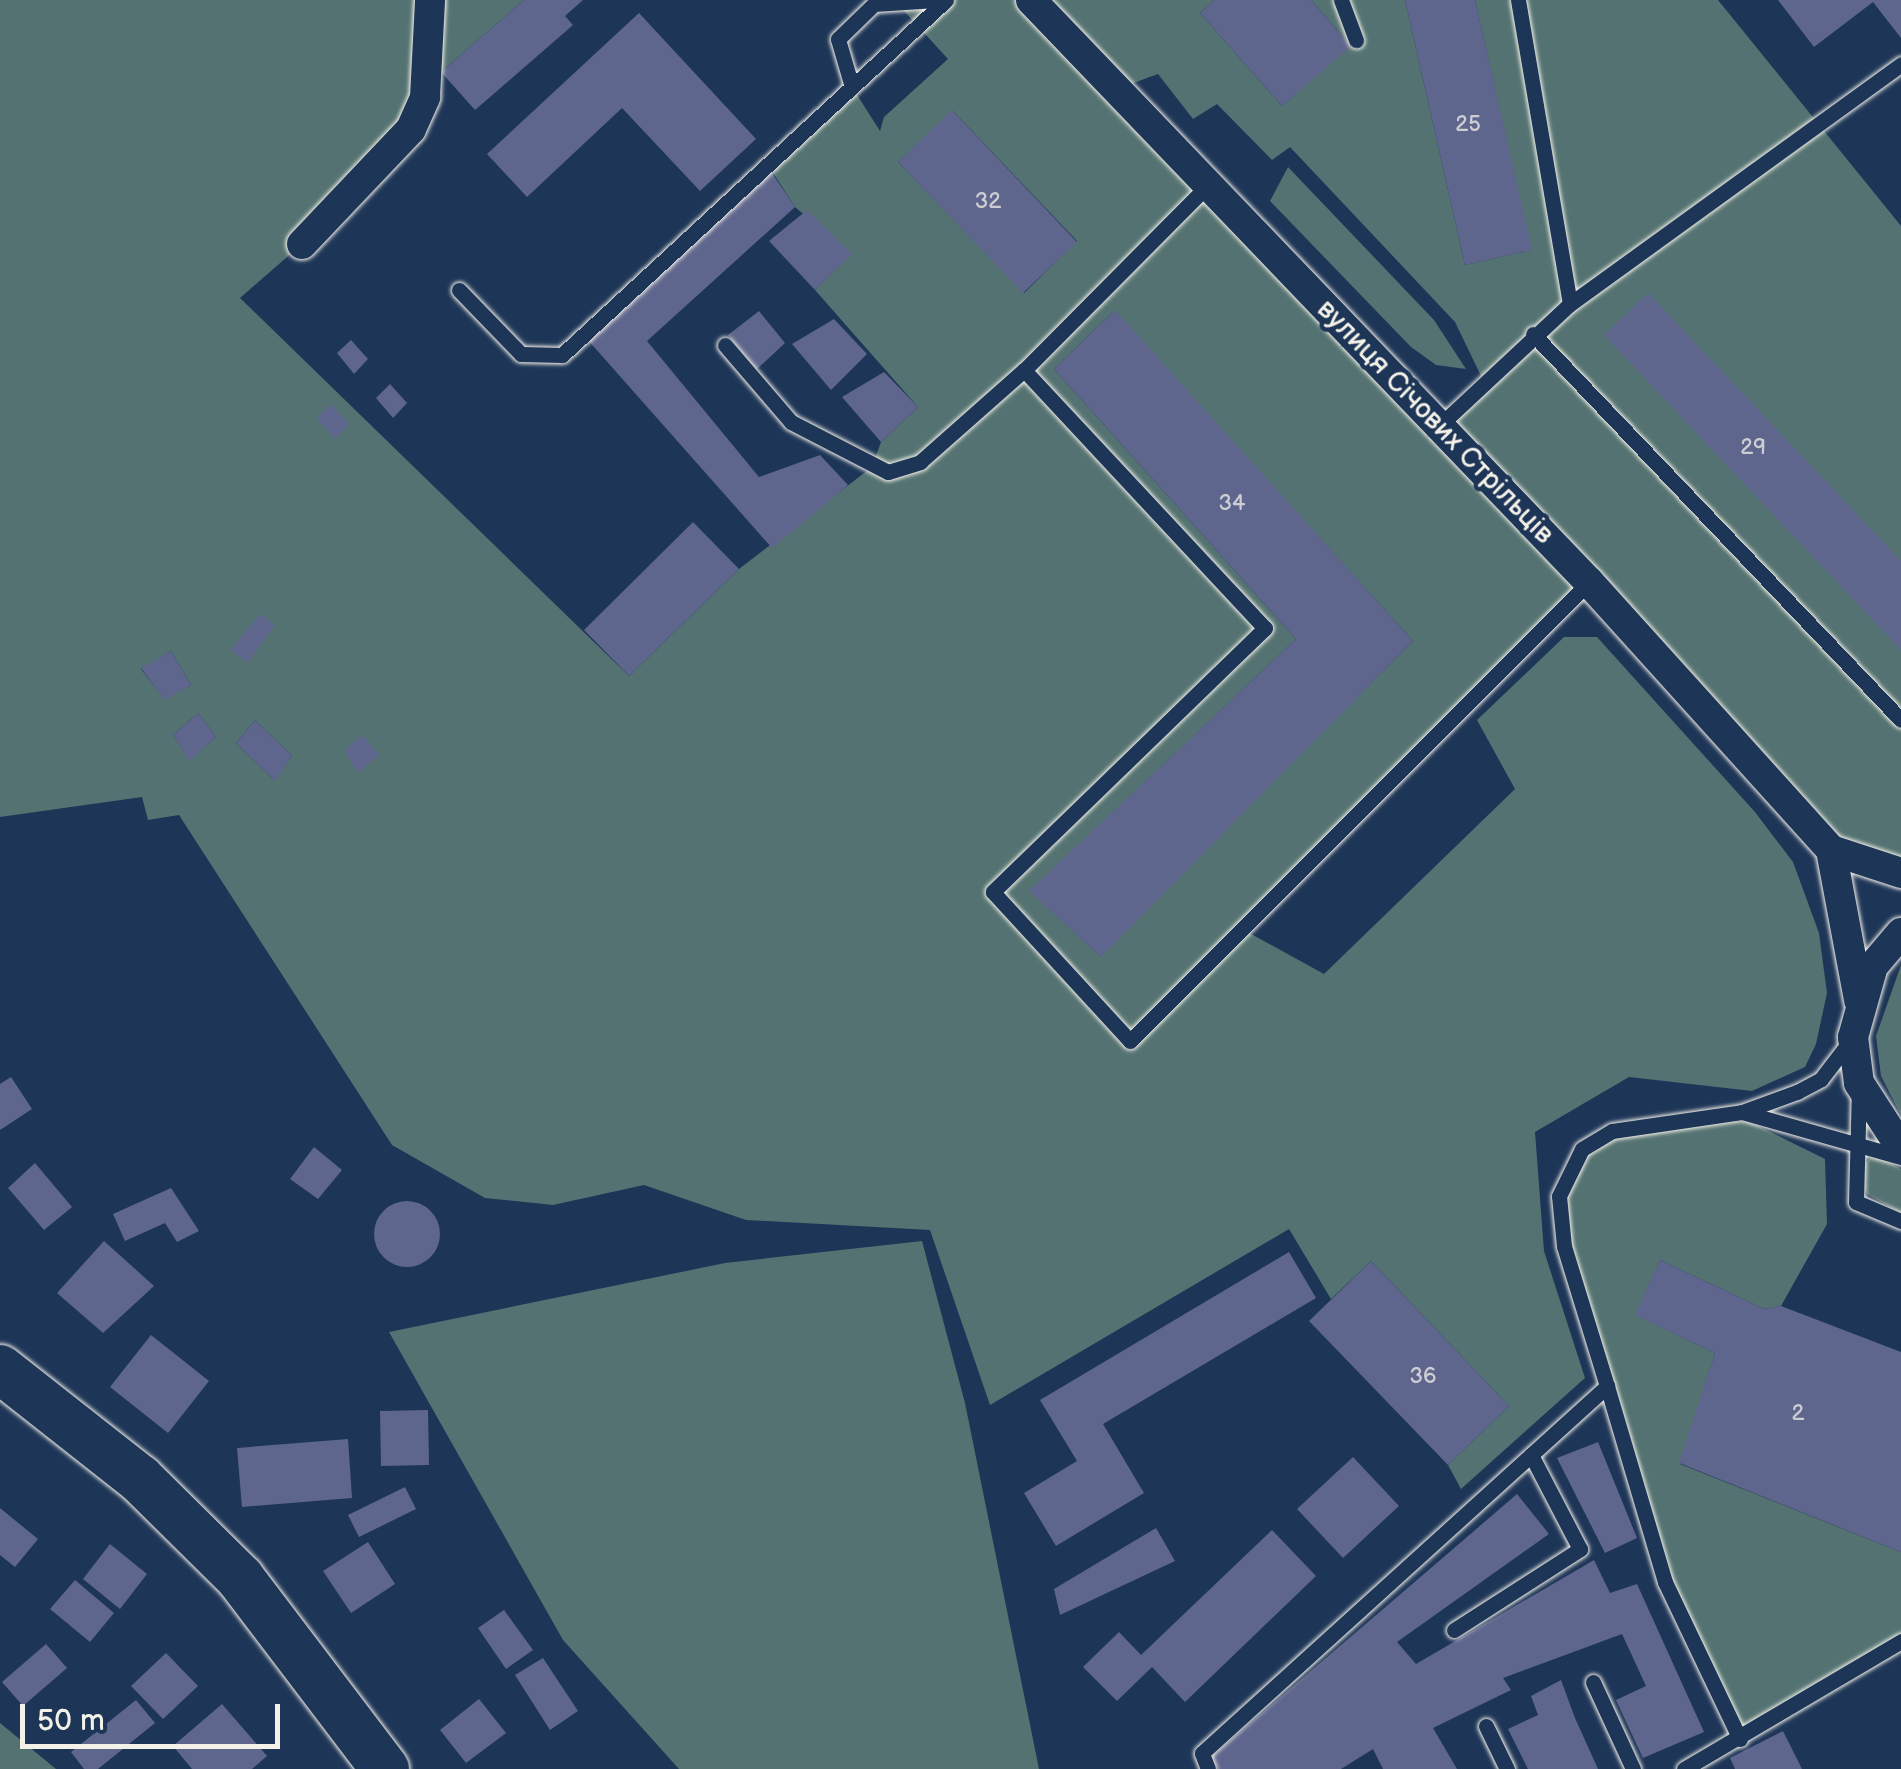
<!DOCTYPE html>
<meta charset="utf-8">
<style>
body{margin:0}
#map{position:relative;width:1901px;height:1769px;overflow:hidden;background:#1d3557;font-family:"Balsamiq Sans",sans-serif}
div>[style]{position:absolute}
.green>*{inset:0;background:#537271}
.building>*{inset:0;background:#5e668e}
.round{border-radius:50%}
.roads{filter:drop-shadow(0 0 2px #f4f1e8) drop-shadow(0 0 2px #f4f1e8)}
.service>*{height:15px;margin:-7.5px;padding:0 7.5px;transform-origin:7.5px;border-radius:7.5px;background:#1d3557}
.minor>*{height:30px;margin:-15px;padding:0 15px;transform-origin:15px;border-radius:15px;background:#1d3557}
.primary>*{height:48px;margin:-24px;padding:0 24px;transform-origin:24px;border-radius:24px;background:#1d3557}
span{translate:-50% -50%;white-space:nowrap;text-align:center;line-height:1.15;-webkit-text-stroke:9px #1d3557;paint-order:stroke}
.number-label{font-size:22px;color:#ceced2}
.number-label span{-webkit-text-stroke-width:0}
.street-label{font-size:28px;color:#f4f1e8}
.scale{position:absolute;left:20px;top:1704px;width:260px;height:45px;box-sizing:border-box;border:5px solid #f4f1e8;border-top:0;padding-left:12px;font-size:30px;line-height:35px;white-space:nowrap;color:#f4f1e8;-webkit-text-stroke:8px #1d3557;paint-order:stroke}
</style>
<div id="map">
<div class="green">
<div style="clip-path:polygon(evenodd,0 0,524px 0,441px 72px,302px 244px,240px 298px,629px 676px,739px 569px,872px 467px,881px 442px,918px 407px,815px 290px,851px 254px,795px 207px,768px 165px,852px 87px,880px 131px,884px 117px,948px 59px,894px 0,1214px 0,1200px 13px,1282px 106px,1350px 45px,1311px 0,1405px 0,1465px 265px,1531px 250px,1475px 0,1718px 0,1901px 226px,1901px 873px,1831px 850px,1586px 585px,1242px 929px,1324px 974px,1515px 789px,1477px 720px,1564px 637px,1597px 637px,1755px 812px,1793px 862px,1819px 933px,1827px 993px,1816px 1044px,1805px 1067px,1752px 1091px,1629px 1077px,1535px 1132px,1544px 1251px,1585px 1378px,1461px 1489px,1448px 1465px,1509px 1406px,1371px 1261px,1331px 1299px,1289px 1229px,990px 1405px,930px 1230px,746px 1220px,644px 1185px,553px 1205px,485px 1198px,392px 1145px,179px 815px,148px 820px,142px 797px,0 817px,0 0,1158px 74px,1193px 119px,1217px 104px,1272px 160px,1290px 147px,1455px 322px,1483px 380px,1439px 425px,1117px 89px,1158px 74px,0 0,953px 111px,1077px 241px,1024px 293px,898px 162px,953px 111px,0 0,1114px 311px,1413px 641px,1100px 956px,1030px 891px,1296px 639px,1054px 369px,1114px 311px,0 0,171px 651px,191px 685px,164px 699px,141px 669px,171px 651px,0 0,198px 713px,216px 737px,189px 760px,173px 735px,198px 713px,0 0,255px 720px,292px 756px,274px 780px,236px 743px,255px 720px)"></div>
<div style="clip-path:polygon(1288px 167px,1434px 320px,1466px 369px,1436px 365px,1411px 347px,1270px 201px)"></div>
<div style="clip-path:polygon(1901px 965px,1901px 1115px,1881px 1076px,1876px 1036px)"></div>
<div style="clip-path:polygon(1664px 1118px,1750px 1122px,1825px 1159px,1827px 1224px,1781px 1306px,1764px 1309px,1660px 1260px,1636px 1315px,1715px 1353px,1680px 1464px,1901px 1552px,1901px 1641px,1740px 1739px,1665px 1582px,1559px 1196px,1582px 1149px)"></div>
<div style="clip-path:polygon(1874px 1154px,1901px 1169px,1901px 1213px,1867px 1194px,1858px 1171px)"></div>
<div style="clip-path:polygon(922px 1241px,965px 1403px,1039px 1769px,679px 1769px,563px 1640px,389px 1332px,725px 1263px)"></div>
<div style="clip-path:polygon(0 1723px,56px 1769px,0 1769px)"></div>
</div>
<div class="building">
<div style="clip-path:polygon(524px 0,583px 0,565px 16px,573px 25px,475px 110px,441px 72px)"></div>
<div style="clip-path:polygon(1214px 0,1311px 0,1351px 46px,1282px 106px,1200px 13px)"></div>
<div style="clip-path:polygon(1405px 0,1475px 0,1532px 250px,1465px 265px)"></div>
<div style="clip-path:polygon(1778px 0,1901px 0,1901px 38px,1873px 2px,1814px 47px)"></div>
<div style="clip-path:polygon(639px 13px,756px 139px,700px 191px,622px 108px,527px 197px,487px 154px)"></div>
<div style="clip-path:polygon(952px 110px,1077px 242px,1023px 293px,898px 162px)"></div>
<div style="clip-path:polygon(770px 170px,795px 207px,647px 341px,759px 477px,820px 455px,848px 485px,772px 548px,587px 339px)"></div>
<div style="clip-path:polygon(807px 210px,852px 254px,815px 290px,769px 241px)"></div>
<div style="clip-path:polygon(1648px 293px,1901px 561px,1901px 650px,1604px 335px)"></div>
<div style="clip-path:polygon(1115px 310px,1413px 641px,1101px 957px,1029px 891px,1296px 639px,1054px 369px)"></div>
<div style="clip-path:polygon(759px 311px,785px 343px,756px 370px,728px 335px)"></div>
<div style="clip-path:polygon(834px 319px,867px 354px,831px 390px,792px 344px)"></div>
<div style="clip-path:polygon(351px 340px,368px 359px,354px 374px,337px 353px)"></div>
<div style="clip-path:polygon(884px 372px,918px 407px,881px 442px,842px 397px)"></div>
<div style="clip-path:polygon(390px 384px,407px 403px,393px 418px,376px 398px)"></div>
<div style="clip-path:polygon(331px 404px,349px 424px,335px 439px,317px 418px)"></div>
<div style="clip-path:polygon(693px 522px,739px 569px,629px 676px,584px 630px)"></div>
<div style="clip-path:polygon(260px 614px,275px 625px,248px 662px,230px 650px)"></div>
<div style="clip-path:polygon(171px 651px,191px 685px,164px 700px,141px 668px)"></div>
<div style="clip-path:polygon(198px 713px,216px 737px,189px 761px,173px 735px)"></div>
<div style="clip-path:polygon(255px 720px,292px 756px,275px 781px,236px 743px)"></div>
<div style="clip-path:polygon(363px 735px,379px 755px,358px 773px,344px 750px)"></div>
<div style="clip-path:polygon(11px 1077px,32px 1109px,0 1130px,0 1084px)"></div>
<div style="clip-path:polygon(314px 1147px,342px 1170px,318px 1199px,290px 1179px)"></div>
<div style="clip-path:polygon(35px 1163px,72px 1207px,44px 1230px,8px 1188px)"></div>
<div style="clip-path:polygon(171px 1188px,199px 1231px,177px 1242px,165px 1223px,125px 1241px,113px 1214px)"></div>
<div class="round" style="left:374px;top:1201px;width:66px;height:66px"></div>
<div style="clip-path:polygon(104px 1241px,154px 1286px,103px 1333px,57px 1293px)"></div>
<div style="clip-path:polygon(1289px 1252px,1316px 1298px,1103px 1424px,1144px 1493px,1056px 1546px,1024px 1493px,1077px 1461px,1040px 1400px)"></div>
<div style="clip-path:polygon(1660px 1260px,1764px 1309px,1781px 1306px,1901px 1352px,1901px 1552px,1679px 1463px,1715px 1353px,1635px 1315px)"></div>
<div style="clip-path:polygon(1371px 1261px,1509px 1406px,1448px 1465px,1309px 1321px)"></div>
<div style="clip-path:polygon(151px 1335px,209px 1381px,168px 1433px,110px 1387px)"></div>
<div style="clip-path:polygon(428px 1410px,429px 1465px,381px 1466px,380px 1411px)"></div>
<div style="clip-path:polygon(348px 1439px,352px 1498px,242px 1507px,237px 1448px)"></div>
<div style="clip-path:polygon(1598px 1442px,1637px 1538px,1605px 1553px,1557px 1458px)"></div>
<div style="clip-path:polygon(1353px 1457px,1399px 1506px,1343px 1558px,1297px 1509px)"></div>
<div style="clip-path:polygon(405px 1487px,416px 1509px,359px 1537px,348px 1515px)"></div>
<div style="clip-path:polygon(1517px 1494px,1549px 1534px,1397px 1642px,1416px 1664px,1594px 1560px,1610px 1593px,1637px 1584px,1704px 1732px,1643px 1758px,1616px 1700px,1646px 1686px,1622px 1634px,1503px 1678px,1511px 1690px,1433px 1728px,1457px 1769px,1383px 1769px,1373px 1749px,1341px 1769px,1218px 1769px,1211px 1757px)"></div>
<div style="clip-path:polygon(0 1508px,38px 1539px,15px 1567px,0 1555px)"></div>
<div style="clip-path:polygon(1156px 1528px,1175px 1561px,1060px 1615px,1054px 1589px)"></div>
<div style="clip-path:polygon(1272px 1530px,1316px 1576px,1185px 1702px,1152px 1667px,1117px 1701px,1083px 1667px,1119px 1632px,1141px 1655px)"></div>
<div style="clip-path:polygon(368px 1542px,395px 1584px,351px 1613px,323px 1571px)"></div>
<div style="clip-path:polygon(110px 1544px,147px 1574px,120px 1609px,83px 1579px)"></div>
<div style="clip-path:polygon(75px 1580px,114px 1613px,90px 1642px,50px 1609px)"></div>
<div style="clip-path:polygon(504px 1610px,533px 1650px,506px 1669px,478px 1628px)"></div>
<div style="clip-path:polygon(46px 1644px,67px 1668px,23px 1706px,2px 1682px)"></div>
<div style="clip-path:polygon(166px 1653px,198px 1686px,163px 1719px,131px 1686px)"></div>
<div style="clip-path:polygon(543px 1658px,578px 1711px,550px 1730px,515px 1675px)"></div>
<div style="clip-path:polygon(1561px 1680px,1575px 1718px,1598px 1769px,1528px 1769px,1508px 1729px,1538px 1715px,1531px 1696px)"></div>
<div style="clip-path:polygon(479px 1699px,506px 1733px,466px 1763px,440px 1730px)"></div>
<div style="clip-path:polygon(136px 1700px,155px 1723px,98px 1769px,84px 1769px,71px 1752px)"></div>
<div style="clip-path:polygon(222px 1704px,267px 1756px,252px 1769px,192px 1769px,173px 1746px)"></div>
<div style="clip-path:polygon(1783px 1731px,1802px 1769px,1735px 1769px,1730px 1758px)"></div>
</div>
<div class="roads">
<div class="service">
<div style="left:1341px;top:0;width:43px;rotate:69.4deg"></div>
<div style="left:852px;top:87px;width:50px;rotate:-106.3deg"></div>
<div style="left:838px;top:39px;width:50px;rotate:-44.2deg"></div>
<div style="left:874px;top:4px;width:62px;rotate:-3.7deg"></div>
<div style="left:1208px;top:185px;width:261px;rotate:134.8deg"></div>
<div style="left:1024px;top:370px;width:353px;rotate:47deg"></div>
<div style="left:1265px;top:628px;width:379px;rotate:135.9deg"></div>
<div style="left:993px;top:892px;width:202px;rotate:47.4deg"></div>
<div style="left:1130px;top:1041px;width:649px;rotate:-45deg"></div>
<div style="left:459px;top:290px;width:89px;rotate:45.9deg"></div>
<div style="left:521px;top:354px;width:41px;rotate:1.4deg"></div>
<div style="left:562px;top:355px;width:523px;rotate:-42.75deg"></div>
<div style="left:1570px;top:304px;width:409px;rotate:-35.9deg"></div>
<div style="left:1533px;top:334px;width:533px;rotate:46.37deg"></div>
<div style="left:725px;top:345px;width:101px;rotate:49.4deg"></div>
<div style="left:791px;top:422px;width:109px;rotate:27.3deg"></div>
<div style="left:888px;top:472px;width:34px;rotate:-17deg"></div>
<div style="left:920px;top:462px;width:139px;rotate:-41.5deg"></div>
<div style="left:1439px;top:426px;width:179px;rotate:-43deg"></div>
<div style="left:1570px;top:304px;width:308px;rotate:-99.7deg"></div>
<div style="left:1859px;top:1087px;width:115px;rotate:91.5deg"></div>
<div style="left:1856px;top:1202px;width:49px;rotate:22.9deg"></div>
<div style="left:1742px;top:1112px;width:165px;rotate:15.8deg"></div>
<div style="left:1607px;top:1386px;width:204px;rotate:73.5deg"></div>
<div style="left:1665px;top:1582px;width:174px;rotate:64.5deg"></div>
<div style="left:1454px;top:1630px;width:150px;rotate:-32.7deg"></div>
<div style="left:1580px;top:1549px;width:106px;rotate:-117.5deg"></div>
<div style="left:1593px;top:1682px;width:96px;rotate:65.3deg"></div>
<div style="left:1486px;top:1726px;width:48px;rotate:64deg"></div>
<div style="left:1208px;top:1769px;width:17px;rotate:-111deg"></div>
<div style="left:1202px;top:1753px;width:547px;rotate:-42.18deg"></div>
<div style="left:1607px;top:1386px;width:146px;rotate:-107.1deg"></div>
<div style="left:1564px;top:1246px;width:50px;rotate:-95.7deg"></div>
<div style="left:1559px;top:1196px;width:52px;rotate:-63.9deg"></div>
<div style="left:1582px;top:1149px;width:35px;rotate:-31deg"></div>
<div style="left:1612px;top:1131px;width:131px;rotate:-8.3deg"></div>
<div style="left:1742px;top:1112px;width:59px;rotate:-20deg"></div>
<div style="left:1797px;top:1092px;width:27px;rotate:-28deg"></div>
<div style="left:1821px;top:1079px;width:49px;rotate:-52.4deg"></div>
<div style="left:1684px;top:1769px;width:252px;rotate:-30.5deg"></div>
</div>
<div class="minor">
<div style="left:1031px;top:0;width:806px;rotate:46.21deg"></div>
<div style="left:1589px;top:582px;width:361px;rotate:47.9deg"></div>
<div style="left:1831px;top:850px;width:74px;rotate:18.2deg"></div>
<div style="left:302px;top:244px;width:158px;rotate:-46.5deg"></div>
<div style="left:411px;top:129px;width:35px;rotate:-66deg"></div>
<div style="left:425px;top:97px;width:97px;rotate:-87deg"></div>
<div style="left:1831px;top:850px;width:153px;rotate:79.4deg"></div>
<div style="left:1901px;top:933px;width:43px;rotate:130.3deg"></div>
<div style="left:1873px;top:966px;width:74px;rotate:105.7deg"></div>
<div style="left:1853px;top:1037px;width:46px;rotate:82.6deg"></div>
<div style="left:1859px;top:1083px;width:77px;rotate:57.1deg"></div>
</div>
<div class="primary">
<div style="left:0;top:1369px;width:178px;rotate:38.2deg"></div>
<div style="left:140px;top:1479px;width:141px;rotate:44.7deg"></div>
<div style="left:240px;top:1578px;width:240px;rotate:52.8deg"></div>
</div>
</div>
<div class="number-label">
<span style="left:1468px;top:125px">25</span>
<span style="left:988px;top:202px">32</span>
<span style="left:1753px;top:448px">29</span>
<span style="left:1232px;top:504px">34</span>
<span style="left:1423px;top:1377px">36</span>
<span style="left:1798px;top:1414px">2</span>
</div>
<div class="street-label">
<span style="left:1435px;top:422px;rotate:46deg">вулиця Січових Стрільців</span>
</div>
<div class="scale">50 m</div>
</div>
